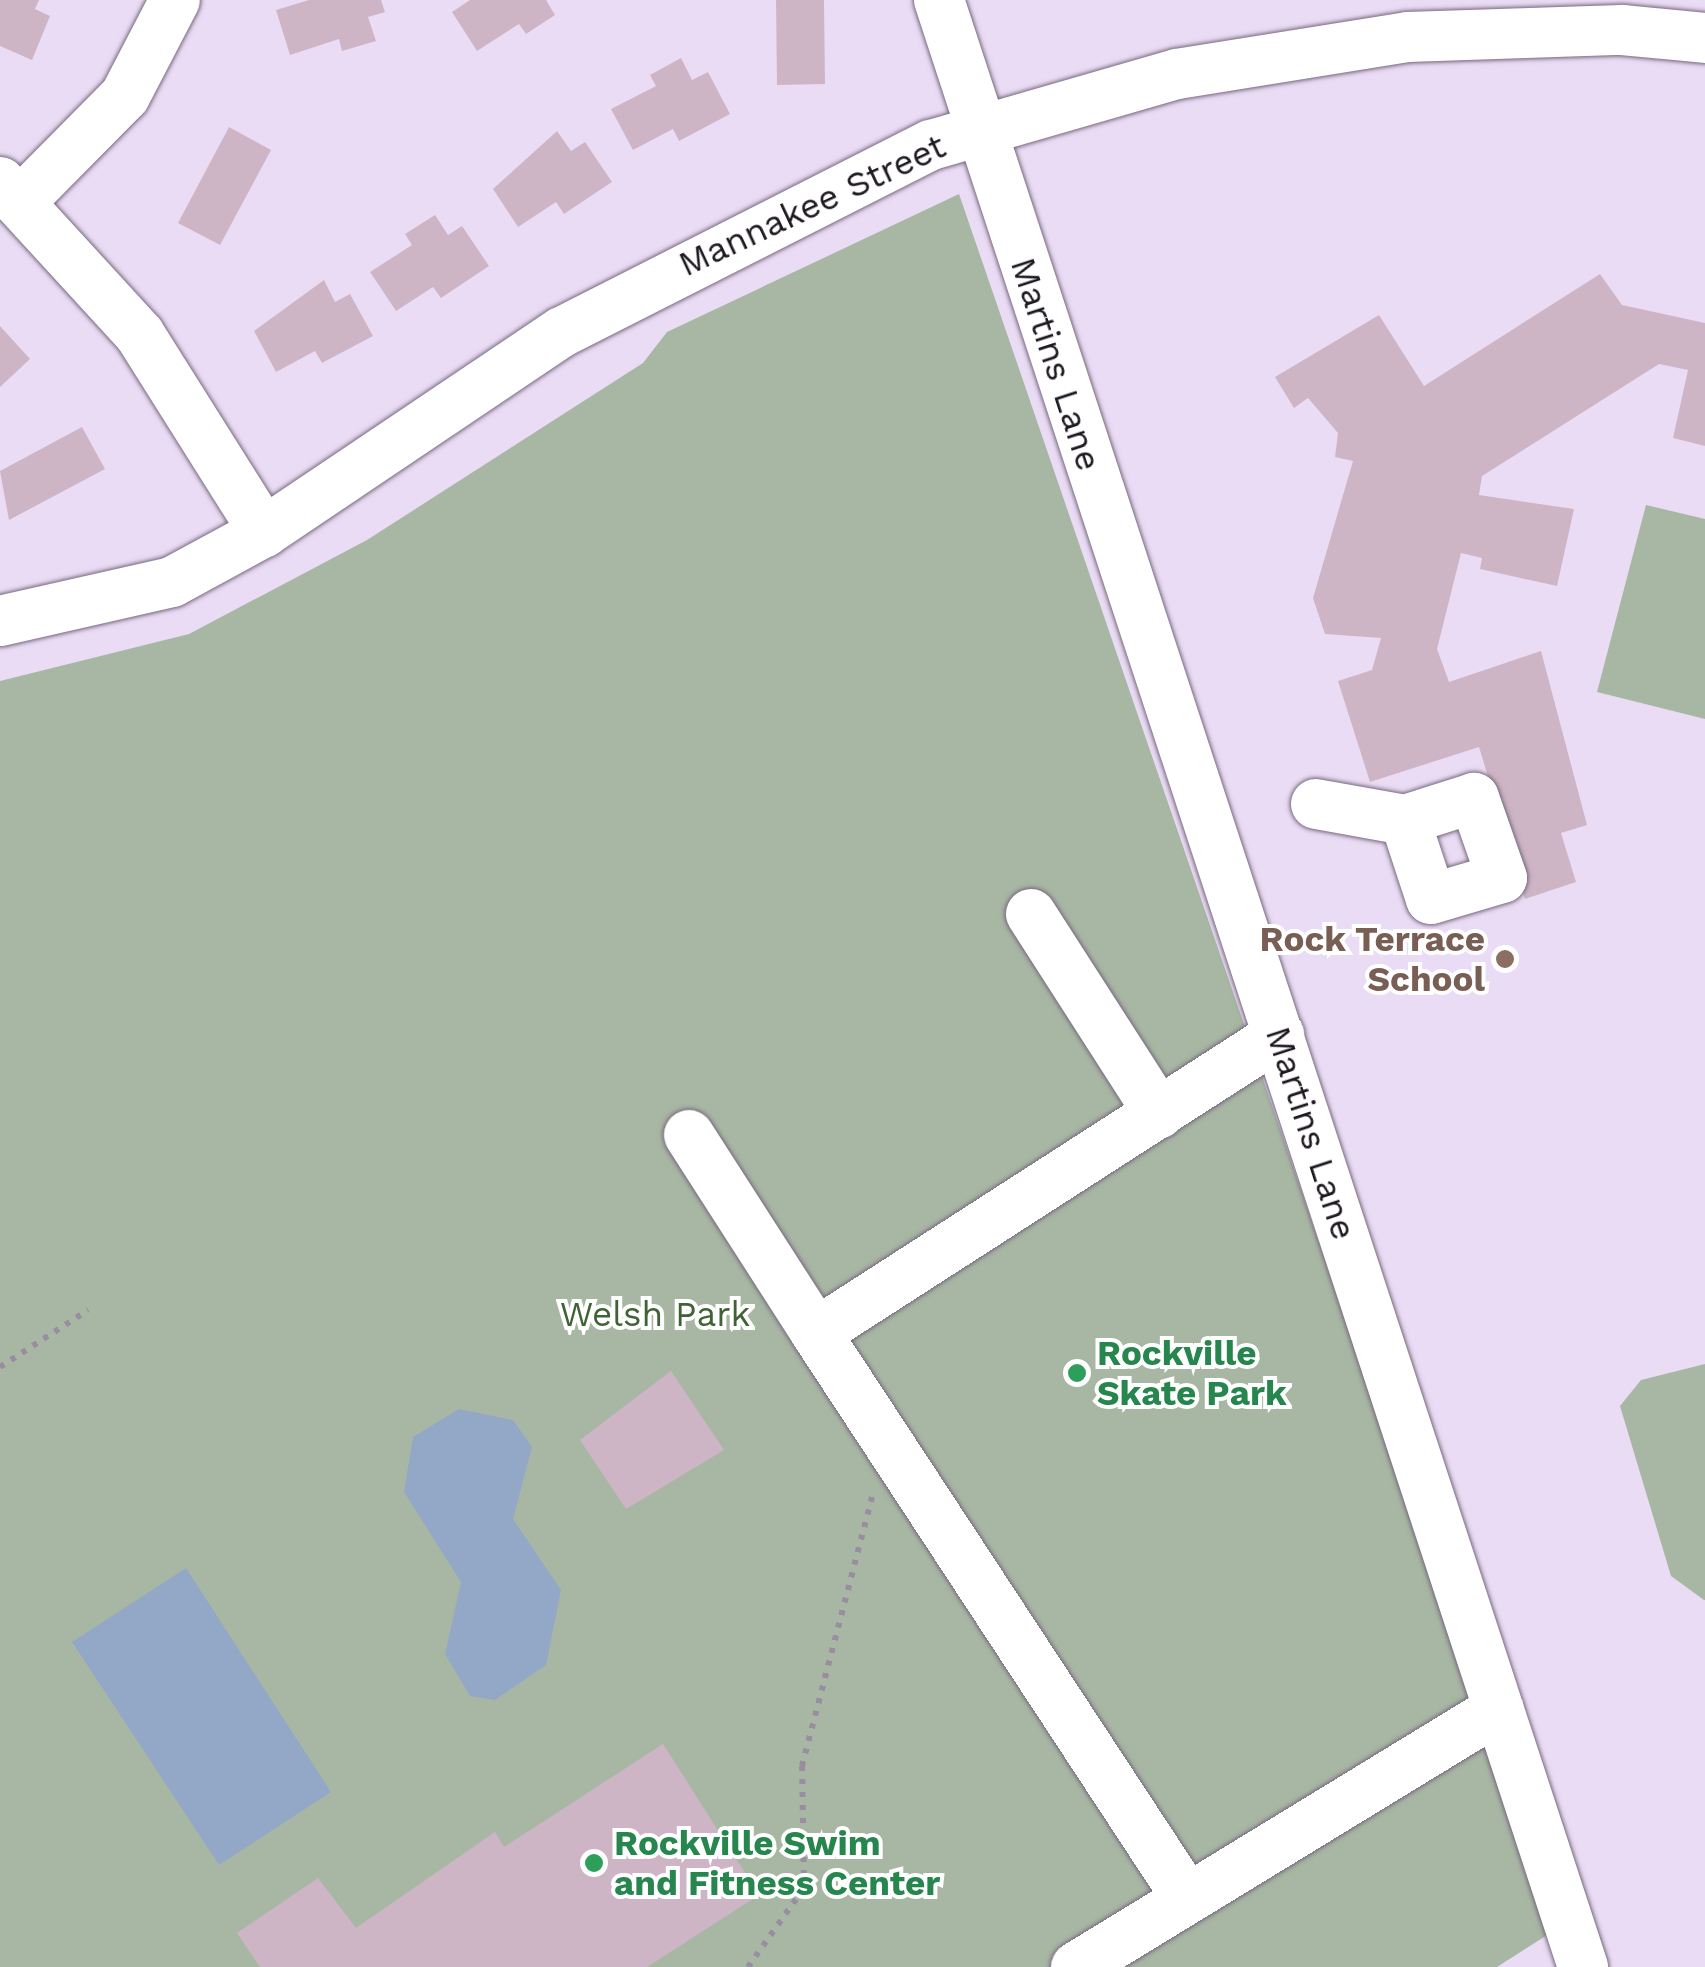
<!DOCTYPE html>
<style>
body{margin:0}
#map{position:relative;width:1705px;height:1967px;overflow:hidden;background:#ebdcf5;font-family:"Work Sans",sans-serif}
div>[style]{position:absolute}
.green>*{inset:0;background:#a8b7a4}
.water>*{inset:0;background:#93a8c6}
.building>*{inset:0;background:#ceb5c6}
.path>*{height:6px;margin-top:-3px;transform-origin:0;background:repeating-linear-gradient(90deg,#998da0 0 5px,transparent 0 13px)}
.roads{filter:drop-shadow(0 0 2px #77697f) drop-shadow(0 0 2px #77697f)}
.minor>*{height:50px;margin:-25px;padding:0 25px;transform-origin:25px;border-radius:25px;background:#fff}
.dots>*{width:28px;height:28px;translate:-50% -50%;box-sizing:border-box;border:5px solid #fff;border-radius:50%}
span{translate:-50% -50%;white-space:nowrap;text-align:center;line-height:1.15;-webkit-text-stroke:8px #fff;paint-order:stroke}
.street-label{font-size:35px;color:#1e1821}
.education-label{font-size:35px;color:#785e54;font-weight:700}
.right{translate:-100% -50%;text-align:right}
.park-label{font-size:35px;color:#406336}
.leisure-label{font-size:35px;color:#27864d;font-weight:700}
.left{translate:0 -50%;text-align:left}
</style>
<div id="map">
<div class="green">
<div style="clip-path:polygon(959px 194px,1555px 1930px,1497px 1967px,0 1967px,0 681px,189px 634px,367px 540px,643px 363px,667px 332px)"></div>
<div style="clip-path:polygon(1646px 505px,1705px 519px,1705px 719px,1597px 692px)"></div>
<div style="clip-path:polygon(1705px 1364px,1705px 1600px,1704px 1600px,1671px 1576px,1620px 1406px,1641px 1380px)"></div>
</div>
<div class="water">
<div style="clip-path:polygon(459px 1409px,513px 1420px,532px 1447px,513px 1519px,561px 1590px,546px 1665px,495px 1700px,470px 1696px,445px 1654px,461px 1582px,404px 1492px,413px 1437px)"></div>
<div style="clip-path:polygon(186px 1568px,331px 1792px,219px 1865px,72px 1642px)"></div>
</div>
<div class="building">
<div style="clip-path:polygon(0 0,39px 0,35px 9px,50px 16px,32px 60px,0 46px)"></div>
<div style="clip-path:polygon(309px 0,381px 0,385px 12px,368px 17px,376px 41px,342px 51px,339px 39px,290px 55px,276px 10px)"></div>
<div style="clip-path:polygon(470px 0,546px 0,555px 15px,526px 34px,519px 24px,477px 51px,452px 12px)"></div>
<div style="clip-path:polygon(776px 0,824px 0,825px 84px,777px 85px)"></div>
<div style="clip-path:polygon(681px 58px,692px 80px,708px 72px,730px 114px,679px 141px,673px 129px,633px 150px,611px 109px,656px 86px,650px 75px)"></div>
<div style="clip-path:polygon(229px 127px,271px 150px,220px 245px,178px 223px)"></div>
<div style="clip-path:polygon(557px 131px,571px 151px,585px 142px,612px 182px,564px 214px,556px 202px,518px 227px,493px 189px)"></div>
<div style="clip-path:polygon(435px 215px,448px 235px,462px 226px,489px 266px,441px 298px,433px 287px,396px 311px,370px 272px,412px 245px,405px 234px)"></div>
<div style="clip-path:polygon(1600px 274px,1622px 305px,1705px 323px,1705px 446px,1673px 438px,1688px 370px,1659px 364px,1482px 476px,1479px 495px,1574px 509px,1557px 586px,1480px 569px,1482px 558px,1461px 553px,1437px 649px,1449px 682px,1541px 651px,1587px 825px,1561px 833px,1576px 882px,1525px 899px,1479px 747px,1370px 782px,1338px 681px,1372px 670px,1381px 638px,1325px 634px,1313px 598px,1353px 461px,1335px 457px,1338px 433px,1308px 398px,1294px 408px,1275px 377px,1379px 315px,1424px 386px)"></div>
<div style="clip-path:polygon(324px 280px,335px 302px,350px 294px,373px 336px,322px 363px,315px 351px,276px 372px,254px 331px)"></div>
<div style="clip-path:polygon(0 326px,30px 359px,0 387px)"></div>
<div style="clip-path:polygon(82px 427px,105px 469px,9px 520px,0 471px)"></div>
<div style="clip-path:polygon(671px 1371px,724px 1450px,626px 1509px,580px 1440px)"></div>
<div style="clip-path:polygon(663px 1744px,759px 1895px,647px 1967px,260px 1967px,237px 1933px,318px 1878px,356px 1928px,495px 1832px,504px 1847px)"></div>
</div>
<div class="path">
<div style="left:0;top:1367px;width:105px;rotate:-32.9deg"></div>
<div style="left:748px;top:1967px;width:97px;rotate:-54.7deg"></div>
<div style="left:804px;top:1888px;width:122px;rotate:-90.9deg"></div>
<div style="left:802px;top:1766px;width:281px;rotate:-75.4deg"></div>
</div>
<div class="roads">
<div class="minor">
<div style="left:939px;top:0;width:2070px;rotate:71.87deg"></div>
<div style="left:0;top:182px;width:207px;rotate:47.5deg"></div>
<div style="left:140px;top:335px;width:233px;rotate:57.8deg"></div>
<div style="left:22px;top:200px;width:146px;rotate:-45.3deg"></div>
<div style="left:125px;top:96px;width:108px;rotate:-62.5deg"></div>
<div style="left:0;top:621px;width:176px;rotate:-12.8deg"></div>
<div style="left:172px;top:582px;width:105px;rotate:-28.5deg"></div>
<div style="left:264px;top:532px;width:359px;rotate:-33.9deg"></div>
<div style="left:562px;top:332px;width:414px;rotate:-26.9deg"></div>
<div style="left:931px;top:145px;width:256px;rotate:-16.1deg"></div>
<div style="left:1177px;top:74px;width:233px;rotate:-9.1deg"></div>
<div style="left:1407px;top:37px;width:215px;rotate:-1.9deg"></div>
<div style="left:1622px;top:30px;width:83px;rotate:5.5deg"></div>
<div style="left:1316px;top:804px;width:90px;rotate:10.2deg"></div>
<div style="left:1405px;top:820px;width:83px;rotate:71.8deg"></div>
<div style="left:1431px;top:899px;width:74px;rotate:-16.5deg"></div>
<div style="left:1502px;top:878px;width:85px;rotate:-109.3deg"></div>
<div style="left:1474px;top:798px;width:72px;rotate:162.3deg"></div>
<div style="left:1031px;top:914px;width:237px;rotate:57.3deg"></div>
<div style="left:689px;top:1135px;width:235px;rotate:57.3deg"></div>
<div style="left:1187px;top:1898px;width:676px;rotate:-123.29deg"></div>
<div style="left:816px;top:1333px;width:551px;rotate:-32.77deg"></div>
<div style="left:1076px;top:1967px;width:495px;rotate:-31.4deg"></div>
</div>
</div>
<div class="dots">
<div style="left:1505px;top:959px;background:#8d6e63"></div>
<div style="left:1077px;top:1373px;background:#2e9e5b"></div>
<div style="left:594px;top:1863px;background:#2e9e5b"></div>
</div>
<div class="street-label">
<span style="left:812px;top:205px;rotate:-25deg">Mannakee Street</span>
<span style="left:1056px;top:364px;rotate:72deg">Martins Lane</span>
<span style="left:1311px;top:1133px;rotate:72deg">Martins Lane</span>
</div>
<div class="education-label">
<span class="right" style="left:1485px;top:959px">Rock Terrace<br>School</span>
</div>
<div class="park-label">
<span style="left:655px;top:1314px">Welsh Park</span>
</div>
<div class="leisure-label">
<span class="left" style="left:1097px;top:1373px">Rockville<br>Skate Park</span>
<span class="left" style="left:614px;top:1863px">Rockville Swim<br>and Fitness Center</span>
</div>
</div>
